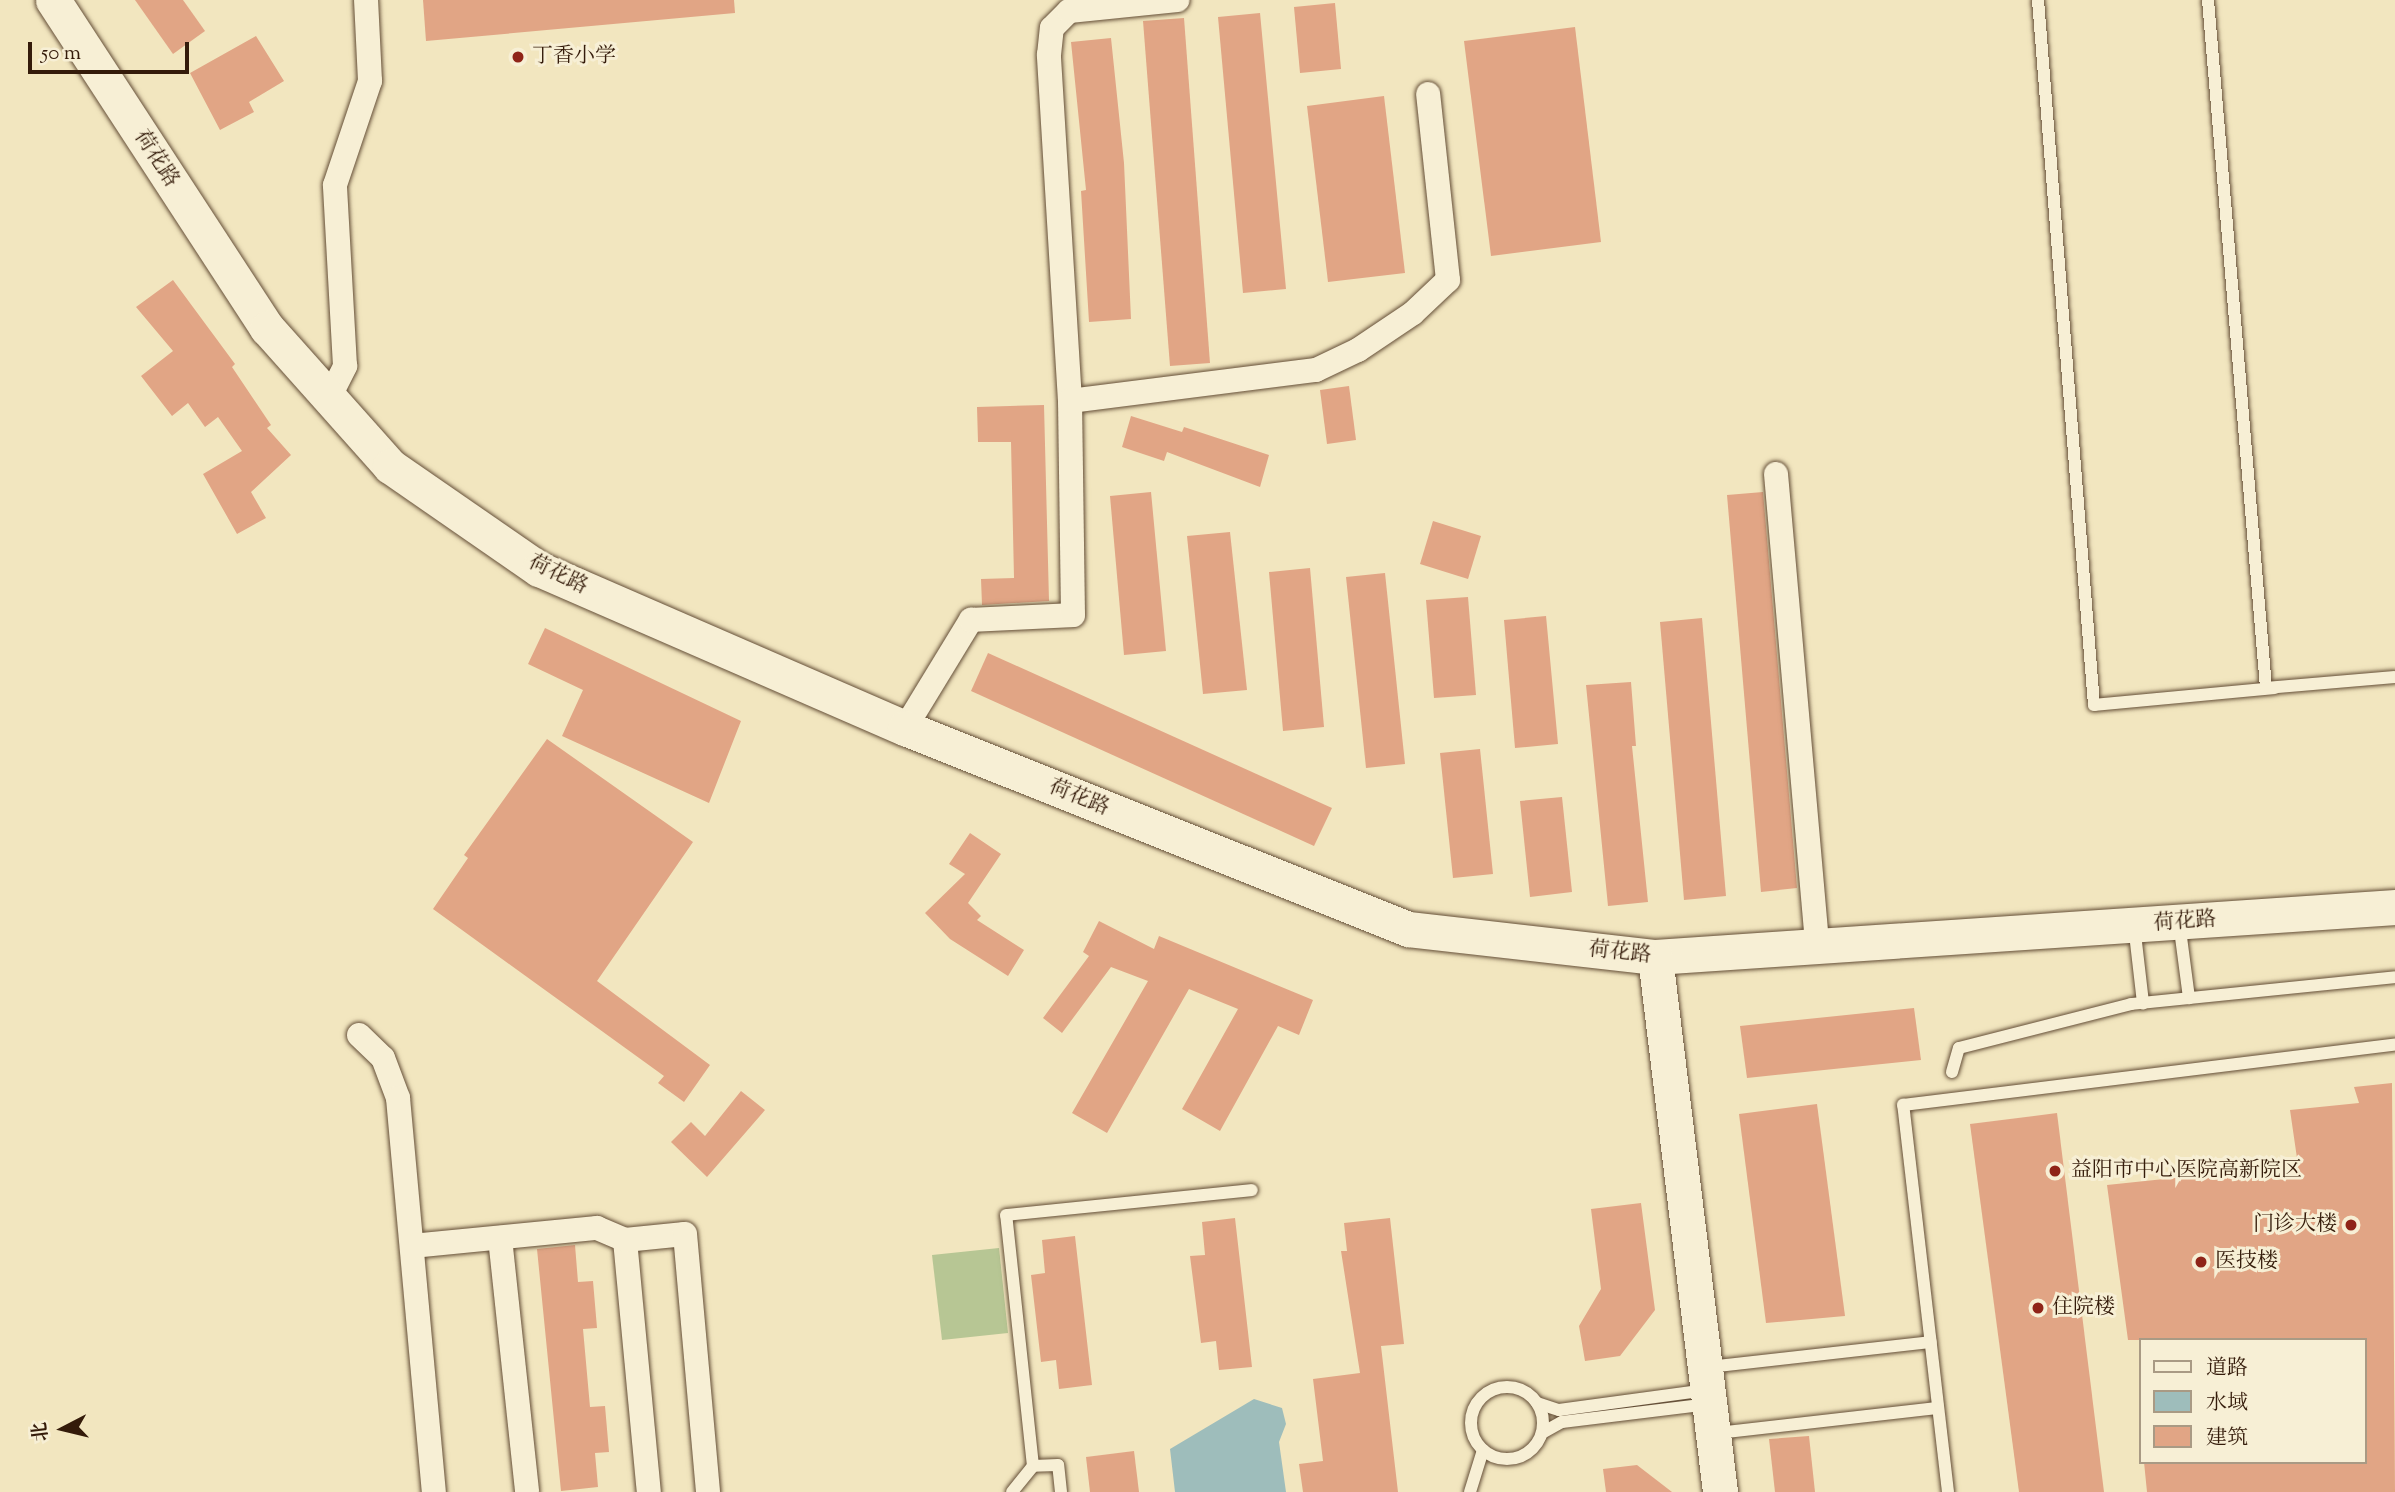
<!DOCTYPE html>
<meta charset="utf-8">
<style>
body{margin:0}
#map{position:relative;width:2395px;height:1492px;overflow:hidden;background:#f2e6bf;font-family:"Sorts Mill Goudy","Noto Serif SC",serif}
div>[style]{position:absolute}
.green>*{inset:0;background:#b7c694}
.water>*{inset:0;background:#9ebdbb}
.building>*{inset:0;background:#e1a585}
.roads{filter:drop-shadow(0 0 2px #644e37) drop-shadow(0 0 2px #644e37)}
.lane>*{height:12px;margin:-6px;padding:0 6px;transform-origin:6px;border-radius:6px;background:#f7efd5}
.lane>.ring{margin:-6px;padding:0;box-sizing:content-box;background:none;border:12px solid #f7efd5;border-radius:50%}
.street>*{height:24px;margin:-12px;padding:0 12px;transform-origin:12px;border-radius:12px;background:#f7efd5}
.secondary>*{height:35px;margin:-17.5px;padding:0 17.5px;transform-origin:17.5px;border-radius:17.5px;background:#f7efd5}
.dots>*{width:19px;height:19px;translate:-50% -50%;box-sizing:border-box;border:4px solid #f7efd5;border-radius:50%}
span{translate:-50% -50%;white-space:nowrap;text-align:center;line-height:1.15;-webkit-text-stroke:6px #f7efd5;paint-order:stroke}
.poi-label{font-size:21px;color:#341b0a}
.left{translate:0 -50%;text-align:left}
.right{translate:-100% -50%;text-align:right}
.street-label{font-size:21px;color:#341b0a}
.legend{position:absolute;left:2139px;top:1338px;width:228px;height:126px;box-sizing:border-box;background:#f7efd5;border:2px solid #a99a84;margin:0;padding:9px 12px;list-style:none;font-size:21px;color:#341b0a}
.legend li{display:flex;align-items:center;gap:14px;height:35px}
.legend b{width:35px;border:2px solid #a99a84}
.north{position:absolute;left:28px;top:1394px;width:70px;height:70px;-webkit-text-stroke:5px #f7efd5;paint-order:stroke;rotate:263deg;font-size:19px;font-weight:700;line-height:28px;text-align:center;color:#341b0a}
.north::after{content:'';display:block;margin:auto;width:24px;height:32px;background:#341b0a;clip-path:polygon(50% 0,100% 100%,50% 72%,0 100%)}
.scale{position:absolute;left:28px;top:42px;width:161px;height:32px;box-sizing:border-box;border:4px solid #341b0a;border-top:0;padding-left:9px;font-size:21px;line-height:24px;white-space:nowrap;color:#341b0a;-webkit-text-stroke:5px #f7efd5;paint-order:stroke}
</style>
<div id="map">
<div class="green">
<div style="clip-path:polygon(999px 1248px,1008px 1333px,942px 1340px,932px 1255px)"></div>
</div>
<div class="water">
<div style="clip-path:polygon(1254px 1399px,1282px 1408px,1286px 1424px,1279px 1442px,1286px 1492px,1175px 1492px,1170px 1449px)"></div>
</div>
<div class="building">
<div style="clip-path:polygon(135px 0,183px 0,205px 31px,173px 54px)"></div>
<div style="clip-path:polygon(423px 0,734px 0,735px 13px,426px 41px)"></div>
<div style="clip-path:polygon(1335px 3px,1341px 69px,1300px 73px,1294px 7px)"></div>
<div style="clip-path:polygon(1260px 13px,1286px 289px,1243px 293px,1218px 17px)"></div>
<div style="clip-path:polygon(1184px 18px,1210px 363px,1170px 366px,1143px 21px)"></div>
<div style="clip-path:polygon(1575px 27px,1601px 242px,1491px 256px,1464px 41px)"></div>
<div style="clip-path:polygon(256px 36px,284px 81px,249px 102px,254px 112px,220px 130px,190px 73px)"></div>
<div style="clip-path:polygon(1111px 38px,1124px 163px,1131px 319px,1089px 322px,1081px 191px,1086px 190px,1071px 42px)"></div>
<div style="clip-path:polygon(1384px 96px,1405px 273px,1328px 282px,1307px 106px)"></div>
<div style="clip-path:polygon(173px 280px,235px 364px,232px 367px,271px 425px,267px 428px,291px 455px,251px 492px,266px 518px,237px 534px,203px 474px,242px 451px,218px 417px,205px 427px,188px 403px,172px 416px,141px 376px,173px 351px,136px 307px)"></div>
<div style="clip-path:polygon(1349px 386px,1356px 440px,1327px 444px,1320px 390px)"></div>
<div style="clip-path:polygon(1044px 405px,1049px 601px,982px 605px,981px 579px,1014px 578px,1011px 442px,978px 442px,977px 407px)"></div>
<div style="clip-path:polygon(1131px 416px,1182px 432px,1184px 427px,1269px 455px,1260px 487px,1167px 452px,1164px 461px,1122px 447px)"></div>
<div style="clip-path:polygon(1151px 492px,1166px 651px,1124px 655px,1110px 496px)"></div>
<div style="clip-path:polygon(1763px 492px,1797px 888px,1761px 892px,1727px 495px)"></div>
<div style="clip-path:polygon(1433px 521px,1481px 536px,1468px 579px,1420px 564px)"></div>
<div style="clip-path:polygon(1230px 532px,1247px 690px,1203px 694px,1187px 536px)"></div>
<div style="clip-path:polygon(1310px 568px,1324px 727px,1283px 731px,1269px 572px)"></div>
<div style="clip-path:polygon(1385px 573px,1405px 764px,1366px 768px,1346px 577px)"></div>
<div style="clip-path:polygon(1468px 597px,1476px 695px,1434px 698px,1426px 600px)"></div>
<div style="clip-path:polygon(1546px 616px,1558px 744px,1515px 748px,1504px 620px)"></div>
<div style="clip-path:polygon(1702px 618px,1726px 896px,1684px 900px,1660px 622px)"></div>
<div style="clip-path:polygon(545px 628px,741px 721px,709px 803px,562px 736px,583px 690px,528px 664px)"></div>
<div style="clip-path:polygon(988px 653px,1332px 808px,1314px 846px,971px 691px)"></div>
<div style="clip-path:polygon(1631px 682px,1636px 746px,1632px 746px,1648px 902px,1608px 906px,1586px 685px)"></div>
<div style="clip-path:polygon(547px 739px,693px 842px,597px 981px,710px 1065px,684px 1102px,658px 1083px,664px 1076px,433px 909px,468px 858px,464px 855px)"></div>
<div style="clip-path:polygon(1480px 749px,1493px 874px,1453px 878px,1440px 753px)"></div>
<div style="clip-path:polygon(1562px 797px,1572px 892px,1530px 897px,1520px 801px)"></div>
<div style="clip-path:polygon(970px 833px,1001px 854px,968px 903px,981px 916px,977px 920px,1024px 950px,1008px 976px,950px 939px,925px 913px,965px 874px,949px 864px)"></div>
<div style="clip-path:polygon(1099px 921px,1154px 949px,1159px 936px,1313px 1000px,1299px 1035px,1278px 1026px,1220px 1131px,1182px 1109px,1238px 1009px,1189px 989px,1107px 1133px,1072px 1113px,1148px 981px,1111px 967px,1062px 1033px,1043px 1018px,1089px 956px,1083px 952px)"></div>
<div style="clip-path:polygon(1914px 1008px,1921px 1060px,1747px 1078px,1740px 1026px)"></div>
<div style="clip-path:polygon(2392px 1083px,2395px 1492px,2147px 1492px,2144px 1462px,2365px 1462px,2365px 1340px,2128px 1340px,2107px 1185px,2298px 1165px,2290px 1110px,2359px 1103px,2354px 1087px)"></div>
<div style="clip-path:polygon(741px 1091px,765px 1110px,707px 1177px,671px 1142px,691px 1122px,705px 1136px)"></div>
<div style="clip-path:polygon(1817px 1104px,1845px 1316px,1766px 1323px,1739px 1114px)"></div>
<div style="clip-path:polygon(2057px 1113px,2104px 1492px,2019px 1492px,1970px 1124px)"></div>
<div style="clip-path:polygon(1641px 1203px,1655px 1310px,1620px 1356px,1585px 1361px,1579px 1326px,1601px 1289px,1591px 1209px)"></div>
<div style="clip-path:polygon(1235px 1218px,1252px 1367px,1219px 1370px,1216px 1341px,1201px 1343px,1190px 1256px,1205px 1255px,1202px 1222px)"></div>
<div style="clip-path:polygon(1390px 1218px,1404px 1344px,1381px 1346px,1398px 1492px,1303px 1492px,1299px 1464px,1323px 1461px,1313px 1379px,1360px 1373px,1341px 1251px,1347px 1251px,1344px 1223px)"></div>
<div style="clip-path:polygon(1075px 1236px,1092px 1385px,1059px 1389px,1056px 1360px,1041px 1362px,1031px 1275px,1045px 1273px,1042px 1240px)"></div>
<div style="clip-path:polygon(575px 1245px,578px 1282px,593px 1281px,597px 1328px,583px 1329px,590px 1407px,605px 1406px,609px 1452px,595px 1453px,598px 1487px,561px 1491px,537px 1249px)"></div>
<div style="clip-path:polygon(1809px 1436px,1815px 1492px,1775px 1492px,1769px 1439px)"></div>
<div style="clip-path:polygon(1134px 1451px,1139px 1492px,1090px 1492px,1086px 1457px)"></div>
<div style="clip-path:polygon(1637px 1465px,1672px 1492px,1606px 1492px,1603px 1469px)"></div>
</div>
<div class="roads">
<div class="lane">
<div style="left:2038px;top:0;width:707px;rotate:85.46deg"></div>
<div style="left:2094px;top:705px;width:181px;rotate:-5.4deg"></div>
<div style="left:2208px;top:0;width:690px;rotate:85.18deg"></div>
<div style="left:2266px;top:688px;width:129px;rotate:-4.9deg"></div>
<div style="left:2179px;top:922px;width:77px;rotate:82.5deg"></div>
<div style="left:2134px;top:925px;width:79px;rotate:83.4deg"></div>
<div style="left:1952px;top:1072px;width:25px;rotate:-74deg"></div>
<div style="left:1959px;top:1048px;width:178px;rotate:-14.3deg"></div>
<div style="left:2131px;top:1004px;width:265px;rotate:-5.8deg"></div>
<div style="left:1708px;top:1367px;width:224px;rotate:-6.4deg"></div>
<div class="ring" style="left:1471px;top:1387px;width:60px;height:60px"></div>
<div style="left:1537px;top:1403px;width:23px;rotate:18deg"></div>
<div style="left:1559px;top:1410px;width:149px;rotate:-7.7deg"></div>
<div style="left:1542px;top:1433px;width:23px;rotate:-29deg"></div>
<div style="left:1562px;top:1422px;width:148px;rotate:-7deg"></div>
<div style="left:1717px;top:1433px;width:222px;rotate:-6.5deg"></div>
<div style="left:1012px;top:1492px;width:33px;rotate:-51deg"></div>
<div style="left:1061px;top:1492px;width:27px;rotate:-96deg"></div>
<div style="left:1058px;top:1465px;width:25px;rotate:178deg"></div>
<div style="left:1033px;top:1466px;width:252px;rotate:-96.1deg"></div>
<div style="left:1006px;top:1215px;width:247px;rotate:-5.8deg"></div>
<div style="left:1470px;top:1492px;width:44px;rotate:-72.8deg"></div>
<div style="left:1948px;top:1492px;width:390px;rotate:-96.6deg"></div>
<div style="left:1903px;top:1105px;width:496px;rotate:-7deg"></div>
</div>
<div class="street">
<div style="left:329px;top:398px;width:36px;rotate:-63deg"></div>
<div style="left:345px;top:366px;width:181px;rotate:-93.2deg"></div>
<div style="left:335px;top:185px;width:110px;rotate:-71.4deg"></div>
<div style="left:370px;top:81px;width:81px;rotate:-92.8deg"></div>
<div style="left:1070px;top:401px;width:347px;rotate:-93.5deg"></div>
<div style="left:1049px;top:55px;width:27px;rotate:-84deg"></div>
<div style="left:1052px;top:28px;width:24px;rotate:-45deg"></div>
<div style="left:1069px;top:11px;width:109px;rotate:-5.8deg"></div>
<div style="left:1776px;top:474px;width:474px;rotate:85deg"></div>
<div style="left:905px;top:728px;width:127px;rotate:-58.6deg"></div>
<div style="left:971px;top:620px;width:102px;rotate:-2.8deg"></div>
<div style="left:1073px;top:615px;width:214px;rotate:-90.8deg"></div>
<div style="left:1070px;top:401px;width:248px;rotate:-7.2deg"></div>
<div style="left:1316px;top:370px;width:47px;rotate:-25.5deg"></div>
<div style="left:1358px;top:350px;width:66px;rotate:-33.9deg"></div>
<div style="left:1413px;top:313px;width:48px;rotate:-43.3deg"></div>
<div style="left:1448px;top:280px;width:187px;rotate:-96.1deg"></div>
<div style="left:359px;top:1035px;width:33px;rotate:44deg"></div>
<div style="left:383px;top:1058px;width:43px;rotate:69.4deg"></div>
<div style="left:398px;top:1098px;width:396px;rotate:84.8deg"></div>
<div style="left:500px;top:1238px;width:255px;rotate:83.9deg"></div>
<div style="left:625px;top:1240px;width:253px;rotate:84.6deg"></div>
<div style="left:412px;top:1246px;width:186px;rotate:-5.6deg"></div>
<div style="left:597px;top:1228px;width:30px;rotate:23deg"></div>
<div style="left:625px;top:1240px;width:60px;rotate:-5.7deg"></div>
<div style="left:685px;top:1234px;width:259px;rotate:84.9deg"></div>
</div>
<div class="secondary">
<div style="left:53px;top:0;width:392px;rotate:56.9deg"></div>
<div style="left:267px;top:328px;width:185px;rotate:48.3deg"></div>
<div style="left:390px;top:466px;width:181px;rotate:34.7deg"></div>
<div style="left:539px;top:569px;width:399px;rotate:23.5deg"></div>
<div style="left:905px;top:728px;width:542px;rotate:21.78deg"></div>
<div style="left:1408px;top:929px;width:249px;rotate:6.5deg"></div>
<div style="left:1655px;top:957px;width:742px;rotate:-3.87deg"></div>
<div style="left:1655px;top:957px;width:539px;rotate:83.07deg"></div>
</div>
</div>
<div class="dots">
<div style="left:518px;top:57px;background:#8f2418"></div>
<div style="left:2055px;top:1171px;background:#8f2418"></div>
<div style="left:2351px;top:1225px;background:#8f2418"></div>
<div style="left:2201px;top:1262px;background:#8f2418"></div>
<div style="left:2038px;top:1308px;background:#8f2418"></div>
</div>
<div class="poi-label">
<span class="left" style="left:532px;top:57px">丁香小学</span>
<span class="left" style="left:2071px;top:1171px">益阳市中心医院高新院区</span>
<span class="right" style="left:2337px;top:1225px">门诊大楼</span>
<span class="left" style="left:2215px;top:1262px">医技楼</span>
<span class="left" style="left:2052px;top:1308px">住院楼</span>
</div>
<div class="street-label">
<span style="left:156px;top:159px;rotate:57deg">荷花路</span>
<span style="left:558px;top:575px;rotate:26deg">荷花路</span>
<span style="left:1079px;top:798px;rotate:22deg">荷花路</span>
<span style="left:2185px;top:922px;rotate:-4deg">荷花路</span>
<span style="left:1620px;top:953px;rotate:6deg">荷花路</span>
</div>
<ul class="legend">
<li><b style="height:9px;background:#f7efd5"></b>道路</li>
<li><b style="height:19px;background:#9ebdbb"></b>水域</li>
<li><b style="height:19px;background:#e1a585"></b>建筑</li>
</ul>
<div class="north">北</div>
<div class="scale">50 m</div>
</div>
